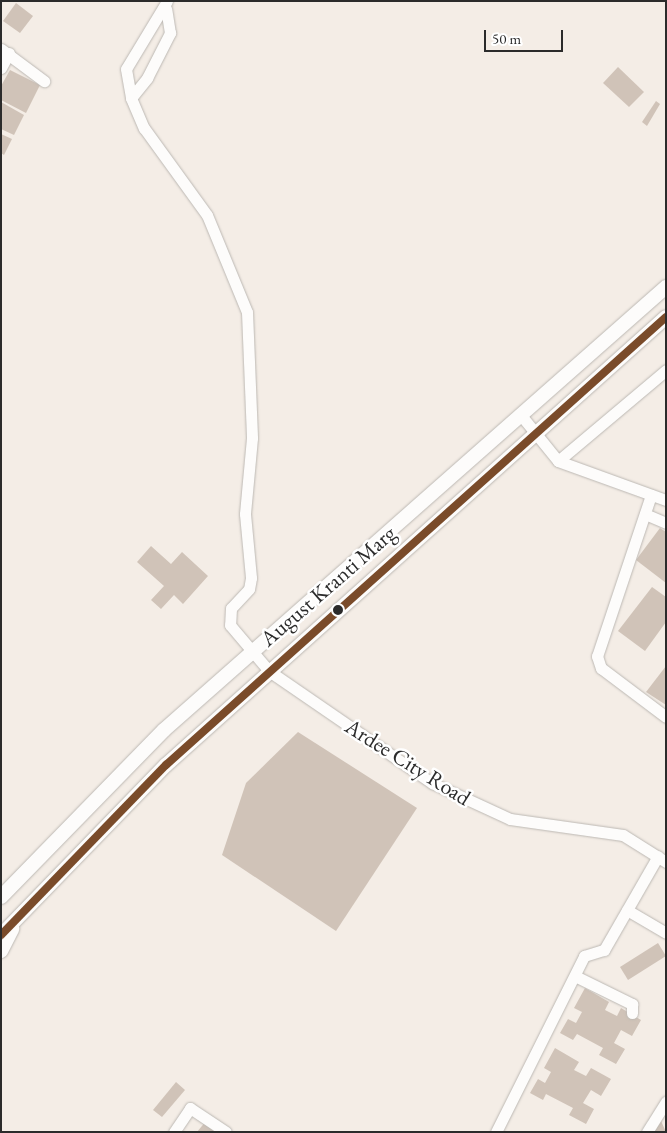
<!DOCTYPE html>
<style>
body{margin:0}
#map{position:relative;width:667px;height:1133px;overflow:hidden;background:#f4ede6;font-family:"EB Garamond",serif}
div>[style]{position:absolute}
.building>*{inset:0;background:#d0c3b8}
.roads{filter:drop-shadow(0 0 1px #bcb8b3) drop-shadow(0 0 1px #bcb8b3)}
.minor>*{height:11px;margin:-5.5px;padding:0 5.5px;transform-origin:5.5px;border-radius:5.5px;background:#fdfcfb}
.major>*{height:14px;margin:-7px;padding:0 7px;transform-origin:7px;border-radius:7px;background:#fdfcfb}
.bus-1>*{height:8px;margin:-4px;padding:0 4px;transform-origin:4px;border-radius:4px;background:#7a4b2a}
.dots>*{width:14px;height:14px;translate:-50% -50%;box-sizing:border-box;border:2px solid #fff;border-radius:50%}
span{translate:-50% -50%;white-space:nowrap;text-align:center;line-height:1.15;-webkit-text-stroke:5px #fff;paint-order:stroke}
.street-label{font-size:22px;color:#2b2b2b}
.frame{position:absolute;inset:0;border:2px solid #2b2b2b;pointer-events:none}
.scale{position:absolute;left:484px;top:30px;width:79px;height:22px;box-sizing:border-box;border:2px solid #2b2b2b;border-top:0;padding-left:6px;font-size:15px;line-height:18px;white-space:nowrap;color:#2b2b2b;-webkit-text-stroke:4px #fff;paint-order:stroke}
</style>
<div id="map">
<div class="building">
<div style="clip-path:polygon(16px 3px,33px 16px,20px 33px,3px 21px)"></div>
<div style="clip-path:polygon(618px 67px,644px 92px,629px 107px,603px 83px)"></div>
<div style="clip-path:polygon(10px 70px,40px 85px,26px 113px,1px 100px,1px 86px)"></div>
<div style="clip-path:polygon(656px 101px,660px 104px,647px 126px,642px 122px)"></div>
<div style="clip-path:polygon(1px 102px,24px 115px,14px 135px,1px 129px)"></div>
<div style="clip-path:polygon(1px 134px,12px 139px,4px 155px,1px 153px)"></div>
<div style="clip-path:polygon(660px 528px,666px 532px,666px 583px,636px 560px)"></div>
<div style="clip-path:polygon(151px 546px,171px 564px,182px 552px,208px 576px,183px 604px,174px 595px,161px 609px,151px 600px,164px 586px,137px 562px)"></div>
<div style="clip-path:polygon(652px 587px,666px 597px,666px 622px,645px 651px,618px 631px)"></div>
<div style="clip-path:polygon(666px 666px,666px 705px,646px 692px)"></div>
<div style="clip-path:polygon(298px 732px,417px 808px,336px 931px,222px 855px,246px 783px)"></div>
<div style="clip-path:polygon(658px 943px,666px 956px,628px 980px,620px 967px)"></div>
<div style="clip-path:polygon(585px 988px,609px 1002px,605px 1010px,617px 1016px,621px 1008px,641px 1020px,632px 1036px,621px 1030px,614px 1043px,625px 1049px,616px 1064px,599px 1055px,603px 1048px,577px 1034px,573px 1040px,560px 1033px,568px 1019px,576px 1023px,582px 1012px,574px 1008px)"></div>
<div style="clip-path:polygon(555px 1048px,579px 1062px,574px 1070px,586px 1076px,591px 1068px,611px 1079px,601px 1096px,591px 1090px,583px 1103px,594px 1109px,586px 1124px,569px 1115px,573px 1108px,546px 1094px,543px 1100px,530px 1093px,538px 1079px,545px 1083px,551px 1072px,544px 1068px)"></div>
<div style="clip-path:polygon(176px 1082px,185px 1090px,162px 1117px,153px 1110px)"></div>
<div style="clip-path:polygon(206px 1121px,219px 1132px,197px 1132px)"></div>
<div style="clip-path:polygon(661px 1121px,666px 1132px,654px 1132px)"></div>
</div>
<div class="roads">
<div class="minor">
<div style="left:167px;top:1px;width:79px;rotate:121.1deg"></div>
<div style="left:126px;top:69px;width:29px;rotate:80deg"></div>
<div style="left:131px;top:98px;width:33px;rotate:67deg"></div>
<div style="left:144px;top:128px;width:107px;rotate:54.1deg"></div>
<div style="left:207px;top:215px;width:105px;rotate:67.6deg"></div>
<div style="left:247px;top:312px;width:126px;rotate:87.7deg"></div>
<div style="left:252px;top:438px;width:76px;rotate:95.3deg"></div>
<div style="left:245px;top:514px;width:64px;rotate:84.6deg"></div>
<div style="left:251px;top:578px;width:11px;rotate:100deg"></div>
<div style="left:249px;top:589px;width:26px;rotate:133deg"></div>
<div style="left:231px;top:608px;width:17px;rotate:93deg"></div>
<div style="left:230px;top:625px;width:60px;rotate:49.7deg"></div>
<div style="left:269px;top:671px;width:198px;rotate:34.5deg"></div>
<div style="left:432px;top:783px;width:86px;rotate:24.8deg"></div>
<div style="left:510px;top:819px;width:114px;rotate:8.1deg"></div>
<div style="left:623px;top:835px;width:51px;rotate:32.1deg"></div>
<div style="left:1px;top:49px;width:54px;rotate:36.7deg"></div>
<div style="left:1px;top:68px;width:17px;rotate:-62deg"></div>
<div style="left:131px;top:98px;width:26px;rotate:-51deg"></div>
<div style="left:147px;top:78px;width:51px;rotate:-62.9deg"></div>
<div style="left:170px;top:33px;width:24px;rotate:-99deg"></div>
<div style="left:520px;top:414px;width:60px;rotate:51deg"></div>
<div style="left:558px;top:461px;width:115px;rotate:19.9deg"></div>
<div style="left:558px;top:461px;width:141px;rotate:-40.1deg"></div>
<div style="left:651px;top:495px;width:170px;rotate:108.5deg"></div>
<div style="left:597px;top:656px;width:13px;rotate:72deg"></div>
<div style="left:601px;top:668px;width:81px;rotate:37deg"></div>
<div style="left:645px;top:514px;width:23px;rotate:23deg"></div>
<div style="left:627px;top:910px;width:45px;rotate:30.5deg"></div>
<div style="left:575px;top:976px;width:64px;rotate:26.2deg"></div>
<div style="left:632px;top:1004px;width:9px;rotate:90deg"></div>
<div style="left:174px;top:1132px;width:29px;rotate:-56deg"></div>
<div style="left:190px;top:1108px;width:43px;rotate:33.7deg"></div>
<div style="left:496px;top:1132px;width:197px;rotate:-63.4deg"></div>
<div style="left:584px;top:956px;width:21px;rotate:-17deg"></div>
<div style="left:604px;top:950px;width:108px;rotate:-60.1deg"></div>
<div style="left:647px;top:1132px;width:36px;rotate:-58deg"></div>
</div>
<div class="major">
<div style="left:1px;top:897px;width:233px;rotate:-45.7deg"></div>
<div style="left:164px;top:730px;width:670px;rotate:-41.43deg"></div>
<div style="left:1px;top:935px;width:237px;rotate:-45.9deg"></div>
<div style="left:166px;top:765px;width:671px;rotate:-41.86deg"></div>
<div style="left:1px;top:951px;width:25px;rotate:-63deg"></div>
</div>
</div>
<div class="bus-1">
<div style="left:1px;top:935px;width:237px;rotate:-45.9deg"></div>
<div style="left:166px;top:765px;width:671px;rotate:-41.86deg"></div>
</div>
<div class="dots">
<div style="left:338px;top:610px;background:#2b2b2b"></div>
</div>
<div class="street-label">
<span style="left:328px;top:586px;rotate:-41deg">August Kranti Marg</span>
<span style="left:408px;top:762px;rotate:32deg">Ardee City Road</span>
</div>
<div class="frame"></div>
<div class="scale">50 m</div>
</div>
